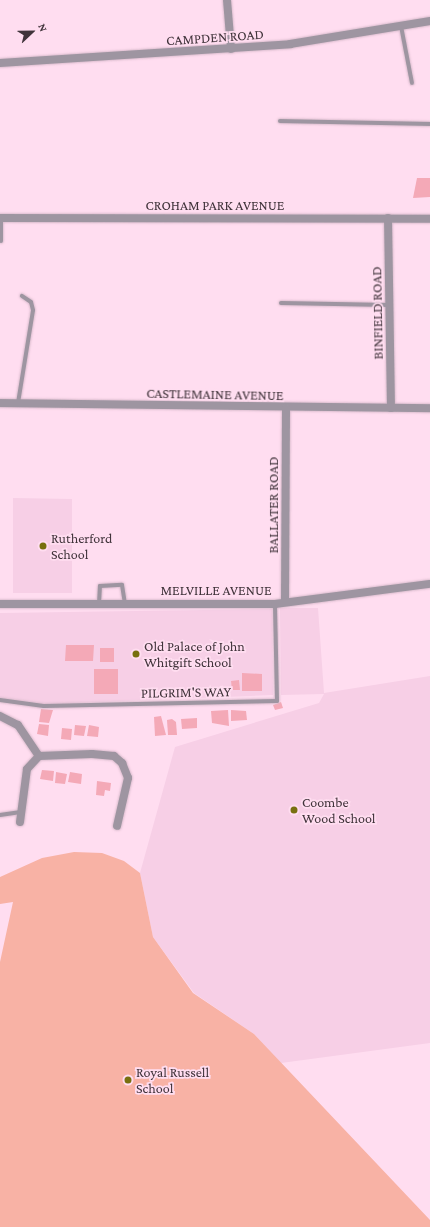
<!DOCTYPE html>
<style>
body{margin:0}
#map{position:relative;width:430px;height:1227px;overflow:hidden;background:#ffddf0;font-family:"Crimson Pro",serif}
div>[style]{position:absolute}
.built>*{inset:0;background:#f7cfe6}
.green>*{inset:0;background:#f8b2a5}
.building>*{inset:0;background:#f4a9b7}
.roads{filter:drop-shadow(0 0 1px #d9bbcc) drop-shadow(0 0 1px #d9bbcc)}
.lane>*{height:4px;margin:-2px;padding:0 2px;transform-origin:2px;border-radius:2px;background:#9e95a1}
.street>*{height:8px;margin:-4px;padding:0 4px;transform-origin:4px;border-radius:4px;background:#9e95a1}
.dots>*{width:11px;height:11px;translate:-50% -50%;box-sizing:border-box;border:2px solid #ffddf0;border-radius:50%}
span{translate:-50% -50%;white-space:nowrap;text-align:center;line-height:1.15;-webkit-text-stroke:3.5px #ffddf0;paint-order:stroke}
.street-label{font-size:14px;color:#40333a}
.poi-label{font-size:14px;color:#40333a}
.left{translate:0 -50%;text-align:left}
.north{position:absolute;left:12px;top:12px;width:40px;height:40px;-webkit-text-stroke:3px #ffddf0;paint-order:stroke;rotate:68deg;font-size:11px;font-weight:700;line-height:16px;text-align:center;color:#40333a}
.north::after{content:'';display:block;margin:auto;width:14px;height:18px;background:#40333a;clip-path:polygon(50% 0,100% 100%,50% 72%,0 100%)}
</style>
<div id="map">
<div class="built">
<div style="clip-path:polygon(13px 498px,72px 499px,72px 593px,13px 593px)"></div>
<div style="clip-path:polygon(280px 608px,318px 608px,324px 693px,430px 676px,430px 1043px,281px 1063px,254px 1034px,194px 993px,153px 937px,140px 873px,175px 747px,319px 703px,324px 694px,281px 695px)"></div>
<div style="clip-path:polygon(272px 609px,273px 695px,44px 704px,0 698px,0 613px)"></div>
</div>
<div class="green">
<div style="clip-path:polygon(74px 852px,102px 853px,124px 861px,140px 873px,153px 937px,193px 993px,254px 1034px,430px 1220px,430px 1227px,0 1227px,0 962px,13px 902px,0 904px,0 877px,42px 858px)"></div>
</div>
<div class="building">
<div style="clip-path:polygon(417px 178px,430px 178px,430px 197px,413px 198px)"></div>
<div style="clip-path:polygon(66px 645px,94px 645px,93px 661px,65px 661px)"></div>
<div style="clip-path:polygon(100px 648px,114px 648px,114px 662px,100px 662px)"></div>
<div style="clip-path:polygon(94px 669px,118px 669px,118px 694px,94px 694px)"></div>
<div style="clip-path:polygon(242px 673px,262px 674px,262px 691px,242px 691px)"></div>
<div style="clip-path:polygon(239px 680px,240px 690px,232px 690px,231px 681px)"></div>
<div style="clip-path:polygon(281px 702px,283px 708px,275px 710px,273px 705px)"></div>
<div style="clip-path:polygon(41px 709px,53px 710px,49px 723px,39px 722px)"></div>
<div style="clip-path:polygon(228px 710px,229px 726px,212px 723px,211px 711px)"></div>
<div style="clip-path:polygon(231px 710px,246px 711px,247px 720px,231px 721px)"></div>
<div style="clip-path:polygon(161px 716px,166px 735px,155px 736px,154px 717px)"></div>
<div style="clip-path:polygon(197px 718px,197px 728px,182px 729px,181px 719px)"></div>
<div style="clip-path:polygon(172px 719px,176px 722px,177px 735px,168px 735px,167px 720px)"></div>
<div style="clip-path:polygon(39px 724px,49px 725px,48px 736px,37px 734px)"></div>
<div style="clip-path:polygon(75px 725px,86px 726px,84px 736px,74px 735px)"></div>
<div style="clip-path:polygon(89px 725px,99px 727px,98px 737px,87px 736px)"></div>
<div style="clip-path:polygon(62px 728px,72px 729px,71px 740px,61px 739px)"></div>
<div style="clip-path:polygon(42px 770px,54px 771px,53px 781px,40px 779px)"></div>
<div style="clip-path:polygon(56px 772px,67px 774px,65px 784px,55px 783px)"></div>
<div style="clip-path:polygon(70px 772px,82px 774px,81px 784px,68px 782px)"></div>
<div style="clip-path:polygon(97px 781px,111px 783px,110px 791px,105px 790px,104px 796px,96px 795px)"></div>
</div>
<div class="roads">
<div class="lane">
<div style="left:401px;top:26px;width:58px;rotate:79.1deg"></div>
<div style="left:280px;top:121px;width:150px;rotate:1.1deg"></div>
<div style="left:1px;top:218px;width:23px;rotate:90deg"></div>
<div style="left:281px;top:303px;width:108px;rotate:1.1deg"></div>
<div style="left:18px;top:403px;width:94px;rotate:-80.8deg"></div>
<div style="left:33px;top:310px;width:8px;rotate:-104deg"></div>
<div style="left:31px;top:302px;width:11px;rotate:-146deg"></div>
<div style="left:99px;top:604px;width:18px;rotate:-87deg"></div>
<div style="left:100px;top:586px;width:22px;rotate:-3deg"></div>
<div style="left:122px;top:585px;width:19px;rotate:81deg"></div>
<div style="left:0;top:700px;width:44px;rotate:7.8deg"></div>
<div style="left:44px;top:706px;width:233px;rotate:-1.2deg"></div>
<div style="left:277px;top:701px;width:97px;rotate:-91.2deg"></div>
<div style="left:0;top:815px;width:21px;rotate:-8deg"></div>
</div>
<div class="street">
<div style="left:227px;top:0;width:49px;rotate:85.3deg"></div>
<div style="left:0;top:63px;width:291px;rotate:-3.7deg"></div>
<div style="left:290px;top:44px;width:142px;rotate:-9.3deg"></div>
<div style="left:0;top:218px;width:430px;rotate:0.1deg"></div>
<div style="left:388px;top:218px;width:190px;rotate:89.1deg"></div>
<div style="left:0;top:403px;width:430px;rotate:0.7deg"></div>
<div style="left:285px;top:602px;width:194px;rotate:-89.7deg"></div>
<div style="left:0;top:604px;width:275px"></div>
<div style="left:275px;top:604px;width:156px;rotate:-7.4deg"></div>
<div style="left:0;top:716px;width:20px;rotate:27deg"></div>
<div style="left:18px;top:725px;width:37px;rotate:56deg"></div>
<div style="left:39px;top:756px;width:53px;rotate:-2.2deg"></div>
<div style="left:92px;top:754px;width:22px;rotate:5deg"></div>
<div style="left:114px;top:756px;width:11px;rotate:41deg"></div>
<div style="left:122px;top:763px;width:16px;rotate:68deg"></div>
<div style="left:128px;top:778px;width:49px;rotate:102.9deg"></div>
<div style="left:20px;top:822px;width:53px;rotate:-82.5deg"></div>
<div style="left:27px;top:769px;width:18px;rotate:-47deg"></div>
</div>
</div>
<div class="dots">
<div style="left:43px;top:546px;background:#78700f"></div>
<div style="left:136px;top:654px;background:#78700f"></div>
<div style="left:294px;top:810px;background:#78700f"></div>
<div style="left:128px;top:1080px;background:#78700f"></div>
</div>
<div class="street-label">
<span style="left:215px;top:37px;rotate:-4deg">CAMPDEN ROAD</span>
<span style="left:215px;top:205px">CROHAM PARK AVENUE</span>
<span style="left:377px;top:313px;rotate:-91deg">BINFIELD ROAD</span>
<span style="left:215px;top:394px;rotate:1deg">CASTLEMAINE AVENUE</span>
<span style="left:273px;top:505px;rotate:-90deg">BALLATER ROAD</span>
<span style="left:216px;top:590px">MELVILLE AVENUE</span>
<span style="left:186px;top:692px;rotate:-1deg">PILGRIM'S WAY</span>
</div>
<div class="poi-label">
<span class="left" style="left:51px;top:546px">Rutherford<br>School</span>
<span class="left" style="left:144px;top:654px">Old Palace of John<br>Whitgift School</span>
<span class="left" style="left:302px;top:810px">Coombe<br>Wood School</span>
<span class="left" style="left:136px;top:1080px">Royal Russell<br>School</span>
</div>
<div class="north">N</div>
</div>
